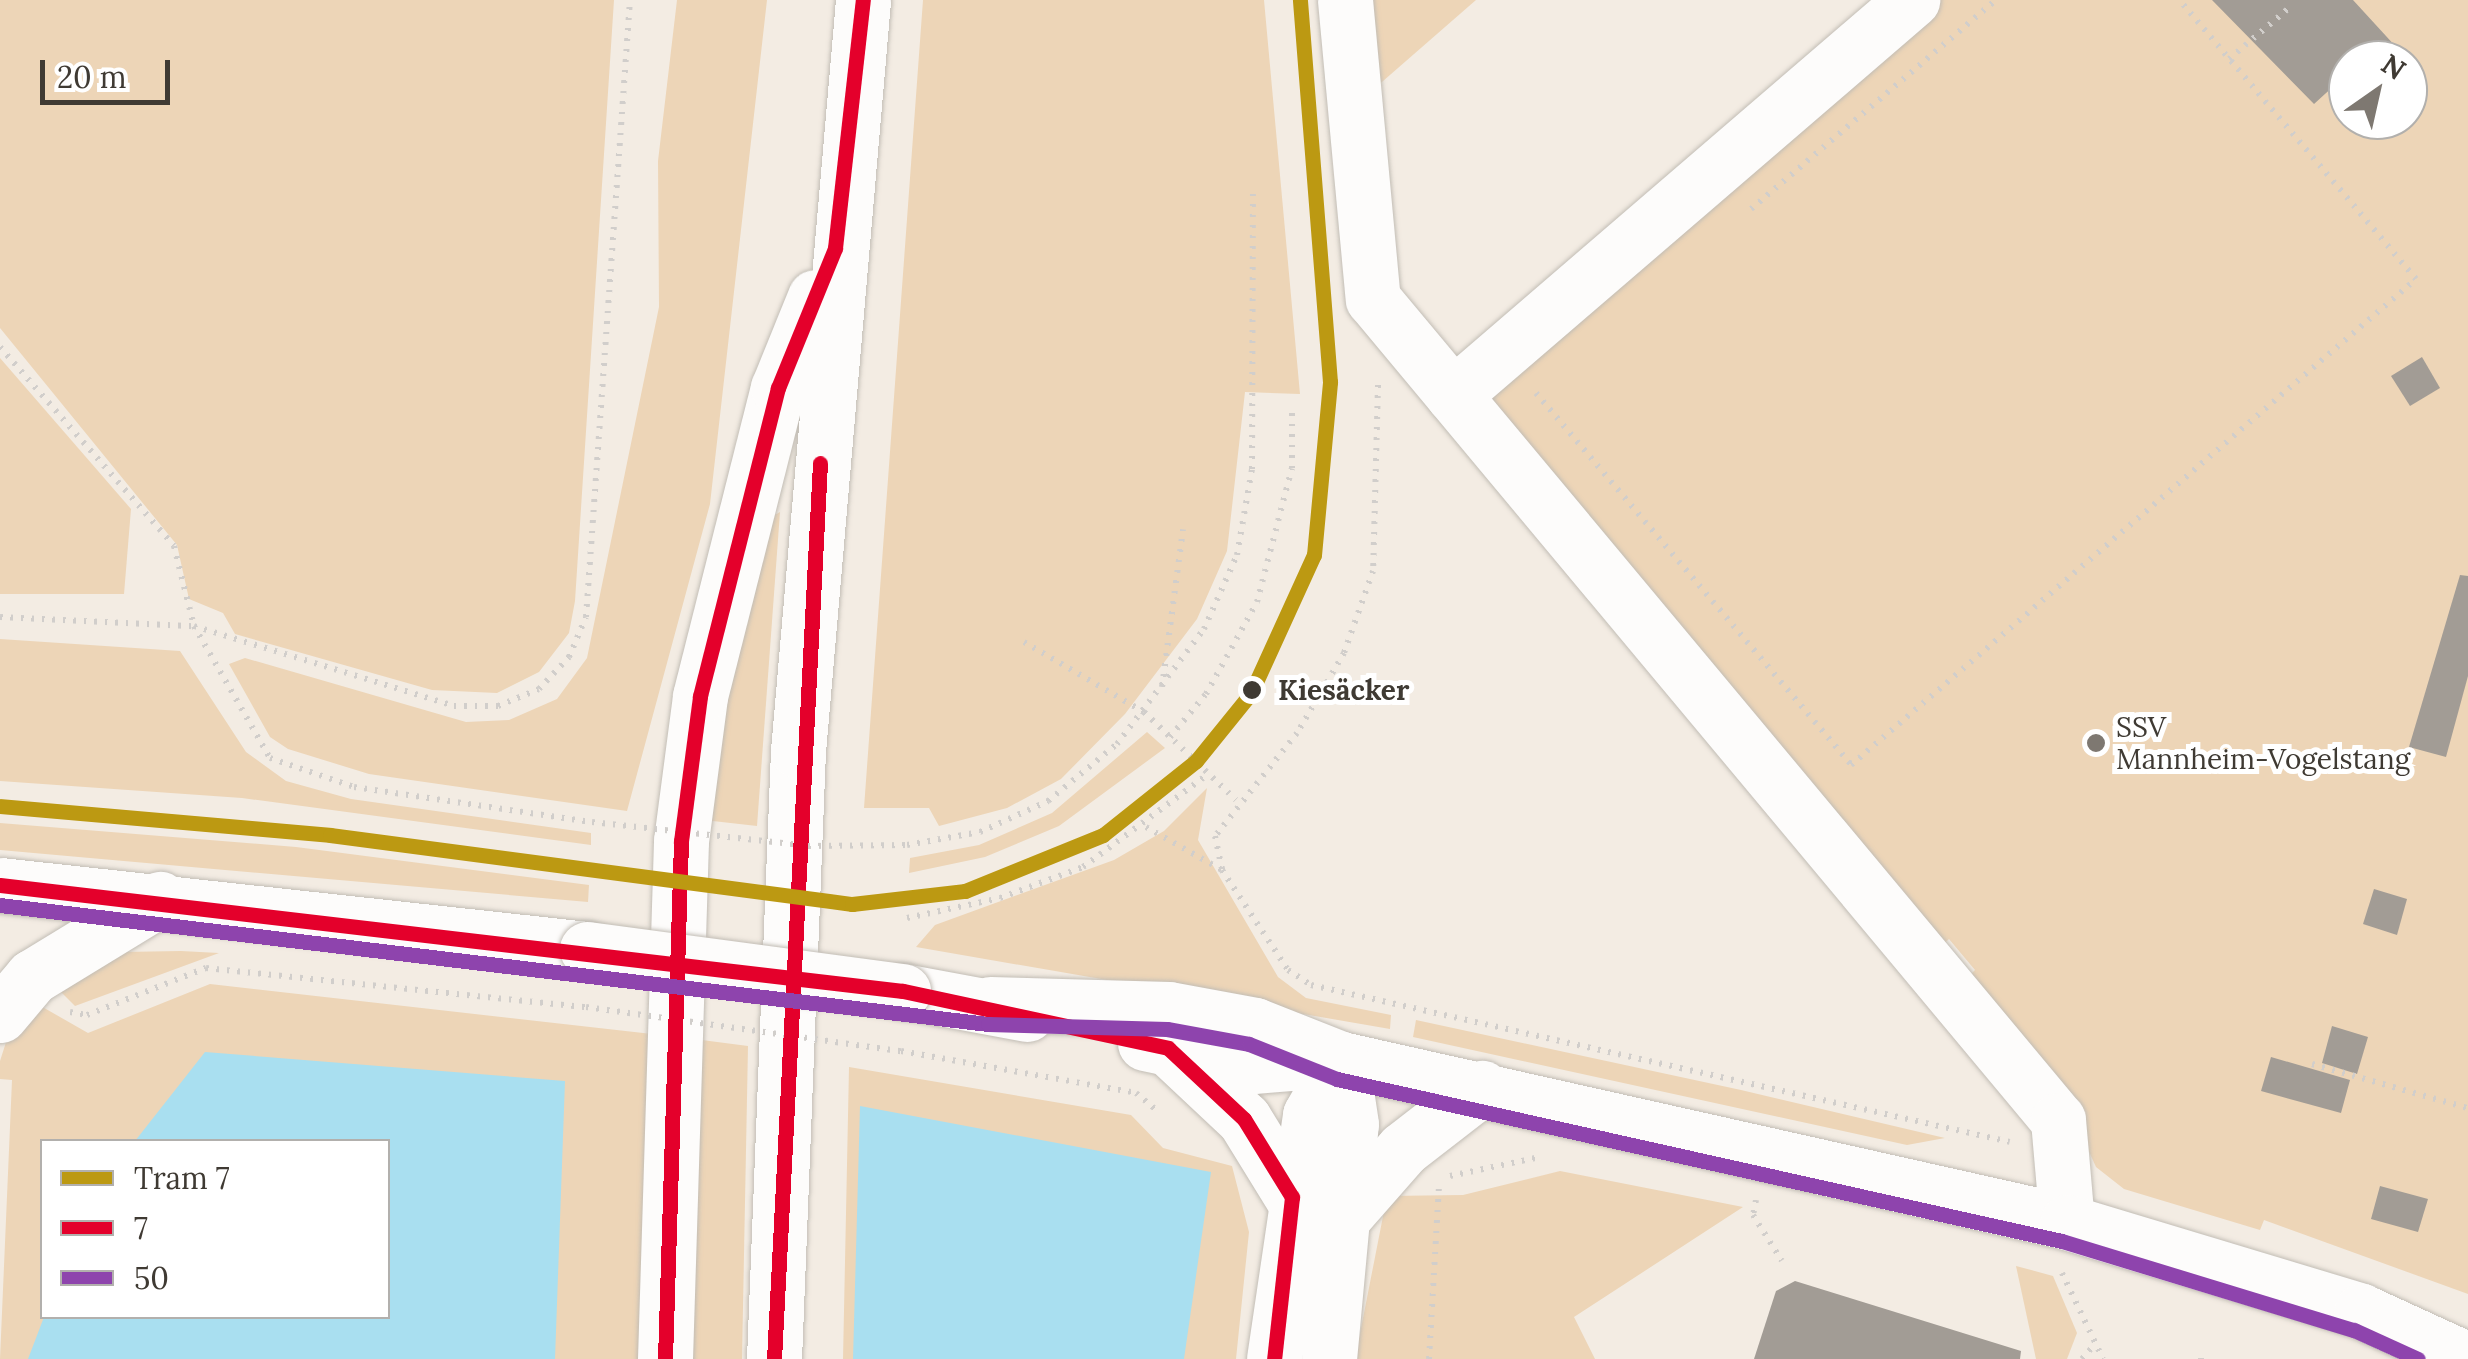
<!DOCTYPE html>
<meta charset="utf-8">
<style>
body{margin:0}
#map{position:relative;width:2468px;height:1359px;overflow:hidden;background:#f3ece3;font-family:Lora,serif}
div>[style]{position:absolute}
.green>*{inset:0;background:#edd5b7}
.water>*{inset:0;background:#a9dff0}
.building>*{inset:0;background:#a29c95}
.path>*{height:6px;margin-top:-3px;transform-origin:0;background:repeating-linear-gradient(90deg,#d1cecb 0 2.5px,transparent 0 10.5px)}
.roads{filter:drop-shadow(0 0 2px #c2bdb5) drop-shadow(0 0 2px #c2bdb5)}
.minor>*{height:55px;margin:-27.5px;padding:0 27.5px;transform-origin:27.5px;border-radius:27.5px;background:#fdfcfb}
.major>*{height:55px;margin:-27.5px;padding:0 27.5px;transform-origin:27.5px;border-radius:27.5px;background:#fdfcfb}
.path-bridge>*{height:6px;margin-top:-3px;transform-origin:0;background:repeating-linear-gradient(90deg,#d1cecb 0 2.5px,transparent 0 10.5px)}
.bridges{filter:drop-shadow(0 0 2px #c2bdb5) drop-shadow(0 0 2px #c2bdb5)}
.minor-bridge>*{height:55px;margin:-27.5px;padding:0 27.5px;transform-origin:27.5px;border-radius:27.5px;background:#fdfcfb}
.bus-1>*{height:15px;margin:-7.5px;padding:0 7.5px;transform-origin:7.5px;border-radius:7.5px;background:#e4002b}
.bus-2>*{height:15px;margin:-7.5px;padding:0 7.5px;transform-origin:7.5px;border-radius:7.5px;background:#8e44ad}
.tram-1>*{height:15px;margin:-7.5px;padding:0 7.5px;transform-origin:7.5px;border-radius:7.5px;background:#bc9912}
.dots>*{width:28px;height:28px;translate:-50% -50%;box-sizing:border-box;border:5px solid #fff;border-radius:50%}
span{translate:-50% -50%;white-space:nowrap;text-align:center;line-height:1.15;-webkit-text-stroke:10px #fff;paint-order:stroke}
.stop-label{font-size:28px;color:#3f3a33;font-weight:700}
.left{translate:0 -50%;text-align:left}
.poi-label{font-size:28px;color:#3f3a33}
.legend{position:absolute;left:40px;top:1139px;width:350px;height:180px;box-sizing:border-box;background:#fff;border:2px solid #b2b0ad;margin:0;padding:12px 18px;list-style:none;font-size:30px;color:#3f3a33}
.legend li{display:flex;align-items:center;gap:20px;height:50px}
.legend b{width:50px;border:2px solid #b2b0ad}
.north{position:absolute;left:2328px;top:40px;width:100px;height:100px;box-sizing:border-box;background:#fff;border:2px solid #b2b0ad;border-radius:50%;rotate:34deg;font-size:28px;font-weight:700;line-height:40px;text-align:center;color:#3f3a33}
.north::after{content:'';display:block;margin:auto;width:35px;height:45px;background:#7e7871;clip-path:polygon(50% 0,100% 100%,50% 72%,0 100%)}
.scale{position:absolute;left:40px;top:60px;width:130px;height:45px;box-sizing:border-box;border:5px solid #3f3a33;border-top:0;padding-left:12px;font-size:30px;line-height:35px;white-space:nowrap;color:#3f3a33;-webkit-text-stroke:8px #fff;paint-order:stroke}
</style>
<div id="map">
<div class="green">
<div style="clip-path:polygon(0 0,614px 0,575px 601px,569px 633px,539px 672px,497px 693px,432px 690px,235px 634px,223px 613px,189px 599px,177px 545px,0 328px)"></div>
<div style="clip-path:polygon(677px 0,767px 0,710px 504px,627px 811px,369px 774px,288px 749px,270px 737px,229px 664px,245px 658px,466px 722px,509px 720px,557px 699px,587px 658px,659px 307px,658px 161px)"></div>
<div style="clip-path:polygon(923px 0,1264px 0,1300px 394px,1245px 392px,1227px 551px,1197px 619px,1125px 714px,1061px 779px,1007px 808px,939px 826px,929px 808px,864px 808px)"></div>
<div style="clip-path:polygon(1359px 0,1476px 0,1367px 95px)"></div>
<div style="clip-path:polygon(evenodd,1925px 0,2468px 0,2468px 1294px,2264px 1220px,2260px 1230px,2124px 1189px,2096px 1167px,2076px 1123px,1960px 985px,1975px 970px,1949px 939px,1934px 953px,1484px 412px,1487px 375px,1925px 0,2348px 60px,2408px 60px,2408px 120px,2348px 120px,2348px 60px)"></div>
<div style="clip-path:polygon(0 358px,131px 509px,124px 594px,0 594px)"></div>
<div style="clip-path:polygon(780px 512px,757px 826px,704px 820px,717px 703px,766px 520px)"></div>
<div style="clip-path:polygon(0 639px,180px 651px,246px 752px,286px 781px,351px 799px,591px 833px,591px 845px,242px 798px,0 781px)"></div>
<div style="clip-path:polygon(1147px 732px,1165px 748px,1059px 826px,985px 857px,909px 873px,910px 858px,979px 845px,1052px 813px)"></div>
<div style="clip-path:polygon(1207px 788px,1198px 840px,1278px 977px,1306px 998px,1391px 1015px,1390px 1029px,916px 947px,935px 925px,1114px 860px,1164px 831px)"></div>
<div style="clip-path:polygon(0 823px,296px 847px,589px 885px,588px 902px,0 850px)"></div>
<div style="clip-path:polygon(122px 952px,181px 951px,219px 953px,75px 1006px,52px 983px)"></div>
<div style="clip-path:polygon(evenodd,210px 984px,652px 1034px,641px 1359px,0 1359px,12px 1080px,0 1079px,0 1061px,8px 1036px,32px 1001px,88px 1033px,210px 984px,42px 1142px,388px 1142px,388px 1316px,42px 1316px,42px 1142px)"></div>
<div style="clip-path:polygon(1416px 1020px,1741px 1090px,1945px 1138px,1907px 1145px,1413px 1037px)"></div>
<div style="clip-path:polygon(694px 1039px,748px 1046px,742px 1359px,684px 1359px)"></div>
<div style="clip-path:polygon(849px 1067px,1131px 1115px,1163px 1148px,1232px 1166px,1249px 1232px,1236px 1359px,843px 1359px)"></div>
<div style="clip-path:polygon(1560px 1171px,1743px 1207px,1574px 1317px,1595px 1359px,1355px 1359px,1387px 1196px,1463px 1195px)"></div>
<div style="clip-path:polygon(2016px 1266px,2053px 1276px,2077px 1333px,2067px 1359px,2036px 1359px)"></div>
</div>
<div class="water">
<div style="clip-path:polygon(205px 1052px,565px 1081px,555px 1359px,28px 1359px,44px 1317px,388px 1316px,388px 1142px,135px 1141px)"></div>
<div style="clip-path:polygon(860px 1106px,1211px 1172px,1184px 1359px,853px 1359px)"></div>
</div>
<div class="building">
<div style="clip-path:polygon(2212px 0,2353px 0,2408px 60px,2348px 60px,2348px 73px,2314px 104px)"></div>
<div style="clip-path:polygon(2422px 357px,2440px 388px,2410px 406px,2391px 376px)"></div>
<div style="clip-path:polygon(2460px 575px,2468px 576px,2468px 676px,2446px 757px,2409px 747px)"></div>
<div style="clip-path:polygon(2374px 889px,2407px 899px,2397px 935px,2363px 924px)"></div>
<div style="clip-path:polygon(2332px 1026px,2368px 1037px,2357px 1074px,2322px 1063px)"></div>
<div style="clip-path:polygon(2271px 1057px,2350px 1080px,2341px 1113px,2261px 1091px)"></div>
<div style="clip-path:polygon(2380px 1186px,2428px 1199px,2418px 1232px,2371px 1219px)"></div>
<div style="clip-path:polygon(1795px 1281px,2021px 1351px,2020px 1359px,1754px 1359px,1776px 1291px)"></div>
</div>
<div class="path">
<div style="left:2229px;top:59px;width:79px;rotate:-40.4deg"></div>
<div style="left:1751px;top:209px;width:322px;rotate:-40.5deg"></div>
<div style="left:0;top:347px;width:264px;rotate:48.8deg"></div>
<div style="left:174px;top:546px;width:82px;rotate:76deg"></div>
<div style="left:194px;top:626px;width:152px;rotate:60.1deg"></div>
<div style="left:270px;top:758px;width:89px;rotate:19deg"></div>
<div style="left:354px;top:787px;width:241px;rotate:8.4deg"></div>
<div style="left:1378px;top:385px;width:186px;rotate:91.5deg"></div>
<div style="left:1373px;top:571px;width:87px;rotate:109.5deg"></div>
<div style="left:1344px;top:653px;width:93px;rotate:120.4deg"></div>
<div style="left:1297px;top:733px;width:132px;rotate:128.5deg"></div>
<div style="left:1215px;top:836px;width:35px;rotate:78deg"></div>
<div style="left:1222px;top:870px;width:120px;rotate:56.6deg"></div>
<div style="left:1288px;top:970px;width:27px;rotate:33deg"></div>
<div style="left:1311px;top:985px;width:716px;rotate:12.66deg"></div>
<div style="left:1536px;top:393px;width:487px;rotate:49.7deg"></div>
<div style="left:1851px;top:765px;width:745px;rotate:-40.7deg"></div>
<div style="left:2416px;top:279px;width:366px;rotate:-130.3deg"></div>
<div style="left:0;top:617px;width:194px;rotate:2.7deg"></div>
<div style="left:194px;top:626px;width:272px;rotate:17.1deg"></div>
<div style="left:454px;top:706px;width:44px"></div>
<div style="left:498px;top:706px;width:44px;rotate:-22.5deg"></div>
<div style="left:539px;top:689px;width:44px;rotate:-46.8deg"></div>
<div style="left:569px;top:657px;width:43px;rotate:-67deg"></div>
<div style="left:586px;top:617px;width:619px;rotate:-85.92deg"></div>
<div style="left:1024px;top:642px;width:139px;rotate:30.3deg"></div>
<div style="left:1144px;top:712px;width:127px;rotate:43.7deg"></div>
<div style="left:1162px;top:687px;width:159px;rotate:-82.4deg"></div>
<div style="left:1170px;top:737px;width:56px;rotate:-50.1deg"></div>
<div style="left:1206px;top:694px;width:105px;rotate:-61deg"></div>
<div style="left:1257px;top:602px;width:138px;rotate:-75.4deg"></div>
<div style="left:1292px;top:468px;width:62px;rotate:-90deg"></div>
<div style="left:1146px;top:827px;width:87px;rotate:29.5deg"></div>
<div style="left:907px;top:845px;width:74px;rotate:-10.1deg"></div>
<div style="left:980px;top:832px;width:75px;rotate:-24.5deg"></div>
<div style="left:1048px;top:801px;width:89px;rotate:-39.6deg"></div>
<div style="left:1117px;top:744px;width:144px;rotate:-52.9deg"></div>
<div style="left:1204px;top:629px;width:81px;rotate:-66deg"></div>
<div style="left:1237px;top:555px;width:87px;rotate:-80.1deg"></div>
<div style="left:1252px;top:469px;width:275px;rotate:-89.8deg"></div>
<div style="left:907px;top:918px;width:95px;rotate:-12.1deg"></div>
<div style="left:1000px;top:898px;width:89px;rotate:-20.5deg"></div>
<div style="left:1083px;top:867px;width:156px;rotate:-36.6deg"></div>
<div style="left:70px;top:1012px;width:17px;rotate:10deg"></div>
<div style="left:87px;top:1015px;width:128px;rotate:-21.6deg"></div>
<div style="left:206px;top:968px;width:382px;rotate:5.9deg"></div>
<div style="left:901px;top:1051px;width:239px;rotate:10.1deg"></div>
<div style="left:1136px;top:1093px;width:30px;rotate:40deg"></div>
<div style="left:2312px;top:1064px;width:162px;rotate:15.8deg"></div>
<div style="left:1450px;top:1176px;width:92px;rotate:-11.9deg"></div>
<div style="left:1756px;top:1200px;width:15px;rotate:101deg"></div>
<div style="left:1753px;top:1215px;width:54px;rotate:57.8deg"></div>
<div style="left:2062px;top:1273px;width:95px;rotate:64.5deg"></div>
<div style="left:2201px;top:1358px;width:1px;rotate:90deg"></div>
<div style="left:1429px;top:1359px;width:174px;rotate:-86.7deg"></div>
<div style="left:2082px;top:1359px;width:20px;rotate:-49deg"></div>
</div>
<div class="roads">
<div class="minor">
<div style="left:1345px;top:0;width:300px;rotate:84.7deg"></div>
<div style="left:1373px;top:299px;width:1069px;rotate:50.16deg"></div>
<div style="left:2058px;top:1120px;width:102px;rotate:85deg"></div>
<div style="left:1453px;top:395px;width:606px;rotate:-40.71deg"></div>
<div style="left:0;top:885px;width:590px;rotate:6.22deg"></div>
<div style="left:903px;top:991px;width:126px;rotate:10.5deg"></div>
<div style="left:990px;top:1004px;width:179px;rotate:1.6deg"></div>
<div style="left:1169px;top:1009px;width:87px;rotate:10.5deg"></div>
<div style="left:1255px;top:1025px;width:92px;rotate:21.6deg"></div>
<div style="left:1341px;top:1059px;width:744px;rotate:12.65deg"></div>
<div style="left:2067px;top:1222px;width:307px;rotate:16.8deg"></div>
<div style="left:2361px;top:1311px;width:115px;rotate:24.6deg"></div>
<div style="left:1145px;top:1043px;width:110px;rotate:12deg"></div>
<div style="left:1253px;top:1066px;width:73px;rotate:-4.7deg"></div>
</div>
<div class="major">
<div style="left:0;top:1015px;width:50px;rotate:-49.9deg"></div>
<div style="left:32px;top:977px;width:150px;rotate:-31.4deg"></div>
<div style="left:1168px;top:1048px;width:104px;rotate:43.1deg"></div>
<div style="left:1244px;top:1119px;width:92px;rotate:58.4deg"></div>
<div style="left:1347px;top:1213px;width:85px;rotate:-48.8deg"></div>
<div style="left:1403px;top:1149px;width:100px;rotate:-37.7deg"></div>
<div style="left:665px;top:1359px;width:518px;rotate:-88.23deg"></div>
<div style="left:681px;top:841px;width:146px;rotate:-82.5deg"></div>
<div style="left:700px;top:696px;width:318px;rotate:-75.8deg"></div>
<div style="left:778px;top:388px;width:98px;rotate:-67.9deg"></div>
<div style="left:774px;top:1359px;width:608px;rotate:-87.74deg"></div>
<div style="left:798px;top:751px;width:754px;rotate:-85.05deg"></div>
<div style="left:1274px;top:1359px;width:247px;rotate:-81.6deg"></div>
<div style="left:1310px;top:1115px;width:64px;rotate:-61deg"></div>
<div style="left:1329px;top:1359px;width:236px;rotate:-84.7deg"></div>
<div style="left:1351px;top:1124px;width:66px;rotate:-98.7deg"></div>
</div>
</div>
<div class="path-bridge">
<div style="left:592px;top:822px;width:217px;rotate:6.3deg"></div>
<div style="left:808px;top:846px;width:99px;rotate:-0.6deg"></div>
<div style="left:586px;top:1007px;width:318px;rotate:8deg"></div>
</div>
<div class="bridges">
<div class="minor-bridge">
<div style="left:587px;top:949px;width:319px;rotate:7.6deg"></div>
</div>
</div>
<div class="bus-1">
<div style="left:0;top:885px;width:909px;rotate:6.7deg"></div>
<div style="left:903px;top:991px;width:271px;rotate:12.1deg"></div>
<div style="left:1168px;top:1048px;width:104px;rotate:43.1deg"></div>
<div style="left:1244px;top:1119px;width:92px;rotate:58.4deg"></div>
<div style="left:1292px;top:1197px;width:163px;rotate:96.3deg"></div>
<div style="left:665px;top:1359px;width:518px;rotate:-88.23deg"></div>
<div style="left:681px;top:841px;width:146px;rotate:-82.5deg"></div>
<div style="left:700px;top:696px;width:318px;rotate:-75.8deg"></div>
<div style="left:778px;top:388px;width:151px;rotate:-67.8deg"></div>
<div style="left:835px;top:248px;width:250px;rotate:-83.6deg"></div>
<div style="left:774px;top:1359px;width:897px;rotate:-87.06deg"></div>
</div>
<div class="bus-2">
<div style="left:0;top:905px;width:995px;rotate:6.87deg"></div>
<div style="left:988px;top:1024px;width:179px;rotate:1.6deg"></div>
<div style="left:1167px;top:1029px;width:83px;rotate:10.4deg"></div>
<div style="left:1249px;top:1044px;width:95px;rotate:21.7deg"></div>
<div style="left:1337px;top:1079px;width:743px;rotate:12.6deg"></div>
<div style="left:2062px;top:1241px;width:305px;rotate:17deg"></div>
<div style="left:2354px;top:1330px;width:70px;rotate:24.4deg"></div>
</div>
<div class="tram-1">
<div style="left:0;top:806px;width:331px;rotate:5deg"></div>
<div style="left:330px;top:835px;width:527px;rotate:7.53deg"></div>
<div style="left:852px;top:904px;width:114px;rotate:-6.6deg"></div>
<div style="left:965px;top:891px;width:149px;rotate:-22.1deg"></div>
<div style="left:1103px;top:835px;width:119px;rotate:-38.5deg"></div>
<div style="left:1196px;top:761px;width:87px;rotate:-51deg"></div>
<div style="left:1251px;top:693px;width:152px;rotate:-65.5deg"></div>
<div style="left:1314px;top:555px;width:174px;rotate:-84.7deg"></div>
<div style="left:1330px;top:382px;width:383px;rotate:-94.5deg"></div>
</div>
<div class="dots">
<div style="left:1252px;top:690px;background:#3f3a33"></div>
<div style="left:2096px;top:743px;background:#7e7871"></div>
</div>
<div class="stop-label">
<span class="left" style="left:1278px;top:690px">Kiesäcker</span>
</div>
<div class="poi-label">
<span class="left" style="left:2116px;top:743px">SSV<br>Mannheim-Vogelstang</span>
</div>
<ul class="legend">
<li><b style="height:12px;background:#bc9912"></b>Tram 7</li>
<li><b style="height:12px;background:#e4002b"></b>7</li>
<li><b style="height:12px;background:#8e44ad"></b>50</li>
</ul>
<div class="north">N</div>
<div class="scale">20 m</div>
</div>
